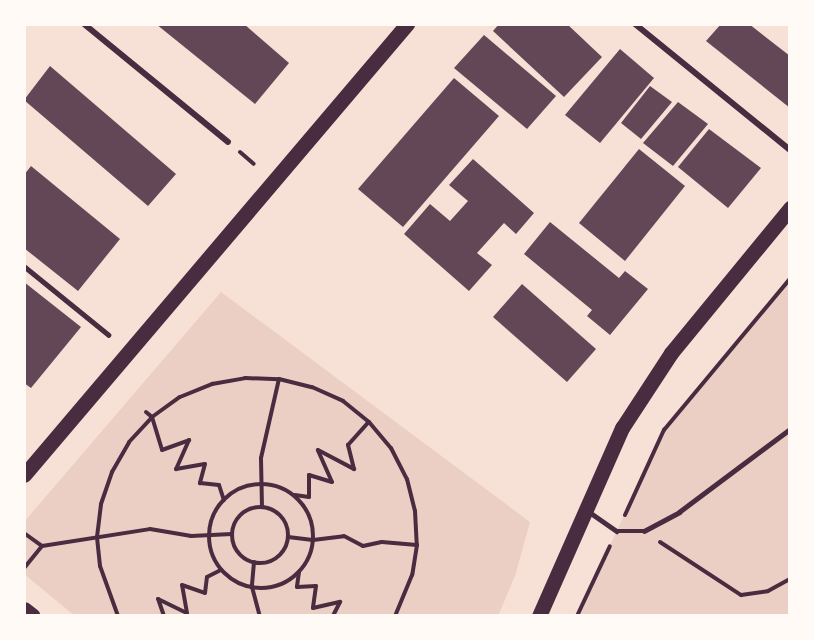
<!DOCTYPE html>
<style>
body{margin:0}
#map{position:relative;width:814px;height:640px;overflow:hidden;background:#f7e1d7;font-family:Manrope,sans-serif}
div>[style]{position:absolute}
.green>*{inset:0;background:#ebcfc5}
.building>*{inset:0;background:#644757}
.path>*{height:4px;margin:-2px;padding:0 2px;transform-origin:2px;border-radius:2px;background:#4a2c40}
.path>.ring{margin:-2px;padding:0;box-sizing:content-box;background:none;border:4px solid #4a2c40;border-radius:50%}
.service>*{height:4.5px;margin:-2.25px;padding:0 2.25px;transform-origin:2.25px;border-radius:2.25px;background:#4a2c40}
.minor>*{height:6px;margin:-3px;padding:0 3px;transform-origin:3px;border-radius:3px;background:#4a2c40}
.primary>*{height:15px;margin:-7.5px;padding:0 7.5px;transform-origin:7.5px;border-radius:7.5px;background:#4a2c40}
span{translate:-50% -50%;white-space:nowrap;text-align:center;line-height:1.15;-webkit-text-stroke:4.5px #fffaf5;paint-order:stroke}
.frame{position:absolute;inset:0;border:26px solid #fffaf5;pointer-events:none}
</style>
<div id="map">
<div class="green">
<div style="clip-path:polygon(790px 279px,790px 616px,577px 616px,664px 430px)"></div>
<div style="clip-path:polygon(221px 292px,530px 522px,515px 576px,498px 616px,75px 616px,24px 574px,24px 522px)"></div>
</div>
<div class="building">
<div style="clip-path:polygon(156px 24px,244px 24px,289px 63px,255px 104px)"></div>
<div style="clip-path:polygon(499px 24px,567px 24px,602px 57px,564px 97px,493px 31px)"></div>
<div style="clip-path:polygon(721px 24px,749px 24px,790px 56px,790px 108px,706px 41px)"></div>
<div style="clip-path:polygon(484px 35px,556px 96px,527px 129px,454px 68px)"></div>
<div style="clip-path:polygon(620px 49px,654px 78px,600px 143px,565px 115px)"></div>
<div style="clip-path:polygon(50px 66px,176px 174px,148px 206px,24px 100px)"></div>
<div style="clip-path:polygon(454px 78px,499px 116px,403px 227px,358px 189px)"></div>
<div style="clip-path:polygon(650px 86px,672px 102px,641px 139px,621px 123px)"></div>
<div style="clip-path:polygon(678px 102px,708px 124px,673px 166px,643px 143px)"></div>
<div style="clip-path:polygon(709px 129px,761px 168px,728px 208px,678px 167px)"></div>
<div style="clip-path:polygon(639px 149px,685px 186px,625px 261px,579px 223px)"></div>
<div style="clip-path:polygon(473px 159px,534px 213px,516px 234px,504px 223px,477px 253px,492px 265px,469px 291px,404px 234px,430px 204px,450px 221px,468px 201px,449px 185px)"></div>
<div style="clip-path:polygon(31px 166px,120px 239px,78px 291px,24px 248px,24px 175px)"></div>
<div style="clip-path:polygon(550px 222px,619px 278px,625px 271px,648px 289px,610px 335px,587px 316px,592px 310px,524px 254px)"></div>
<div style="clip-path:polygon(24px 282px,81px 327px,31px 388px,24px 383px)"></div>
<div style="clip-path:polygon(522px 284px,596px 349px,567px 382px,493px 317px)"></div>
</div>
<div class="path">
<div style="left:240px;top:152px;width:18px;rotate:41deg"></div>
<div style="left:146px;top:412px;width:8px;rotate:40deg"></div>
<div style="left:152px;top:417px;width:34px;rotate:73deg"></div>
<div style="left:162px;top:450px;width:29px;rotate:-20deg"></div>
<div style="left:189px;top:440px;width:32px;rotate:114deg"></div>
<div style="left:176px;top:469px;width:29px;rotate:-10deg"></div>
<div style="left:205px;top:464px;width:20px;rotate:105deg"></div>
<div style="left:200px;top:483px;width:19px;rotate:6deg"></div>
<div style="left:219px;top:485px;width:16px;rotate:72deg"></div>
<div class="ring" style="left:209px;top:484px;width:100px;height:100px"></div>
<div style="left:295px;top:495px;width:14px;rotate:8deg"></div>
<div style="left:309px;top:497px;width:22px;rotate:-90deg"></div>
<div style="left:309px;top:475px;width:24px;rotate:17deg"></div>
<div style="left:332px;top:482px;width:35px;rotate:-114deg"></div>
<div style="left:318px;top:450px;width:41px;rotate:27.8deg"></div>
<div style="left:354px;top:469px;width:25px;rotate:-104deg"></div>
<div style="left:348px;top:445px;width:31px;rotate:-48deg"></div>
<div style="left:262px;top:507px;width:49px;rotate:-91.2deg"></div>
<div style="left:261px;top:458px;width:81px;rotate:-77.2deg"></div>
<div class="ring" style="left:232px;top:507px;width:52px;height:52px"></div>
<div style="left:625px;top:515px;width:94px;rotate:-65.4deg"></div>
<div style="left:664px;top:430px;width:197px;rotate:-50.2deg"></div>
<div style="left:24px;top:533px;width:22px;rotate:36deg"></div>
<div style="left:42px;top:546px;width:28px;rotate:129deg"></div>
<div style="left:288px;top:537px;width:25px;rotate:7deg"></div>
<div style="left:313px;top:540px;width:31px;rotate:-7deg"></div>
<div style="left:344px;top:536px;width:21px;rotate:28deg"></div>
<div style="left:363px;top:546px;width:19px;rotate:-12deg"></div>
<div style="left:382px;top:542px;width:35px;rotate:5deg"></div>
<div style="left:660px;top:542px;width:97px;rotate:33.2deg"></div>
<div style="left:741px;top:595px;width:27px;rotate:-8deg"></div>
<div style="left:768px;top:591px;width:25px;rotate:-29deg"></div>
<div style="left:42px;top:546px;width:109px;rotate:-8.9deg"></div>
<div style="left:150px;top:529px;width:42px;rotate:9.7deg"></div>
<div style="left:191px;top:536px;width:41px;rotate:-2.8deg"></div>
<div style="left:254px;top:562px;width:25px;rotate:95deg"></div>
<div style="left:252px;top:587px;width:30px;rotate:75deg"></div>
<div style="left:299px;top:572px;width:15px;rotate:98deg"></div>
<div style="left:297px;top:587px;width:19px;rotate:-3deg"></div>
<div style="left:316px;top:586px;width:22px;rotate:98deg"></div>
<div style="left:313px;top:608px;width:28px;rotate:-13deg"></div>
<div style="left:340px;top:602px;width:16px;rotate:117deg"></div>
<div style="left:118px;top:616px;width:53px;rotate:-109.8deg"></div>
<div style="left:100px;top:566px;width:29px;rotate:-96deg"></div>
<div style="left:97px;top:537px;width:33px;rotate:-83deg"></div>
<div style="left:101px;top:504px;width:34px;rotate:-71deg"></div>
<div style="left:112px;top:472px;width:34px;rotate:-60deg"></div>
<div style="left:129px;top:442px;width:34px;rotate:-47deg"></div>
<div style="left:152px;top:417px;width:34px;rotate:-36deg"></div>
<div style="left:180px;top:397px;width:35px;rotate:-22deg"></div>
<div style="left:212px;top:384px;width:34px;rotate:-10deg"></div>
<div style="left:245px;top:378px;width:34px;rotate:2deg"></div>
<div style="left:279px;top:379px;width:34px;rotate:14deg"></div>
<div style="left:312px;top:387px;width:34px;rotate:24deg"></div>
<div style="left:343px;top:401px;width:33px;rotate:39deg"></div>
<div style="left:369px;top:422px;width:34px;rotate:50deg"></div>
<div style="left:391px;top:448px;width:35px;rotate:63deg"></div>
<div style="left:407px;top:479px;width:33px;rotate:76deg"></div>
<div style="left:415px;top:511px;width:34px;rotate:87deg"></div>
<div style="left:417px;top:545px;width:30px;rotate:99deg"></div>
<div style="left:412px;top:575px;width:44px;rotate:112.5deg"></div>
<div style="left:164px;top:616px;width:18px;rotate:-109deg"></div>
<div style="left:158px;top:599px;width:32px;rotate:26deg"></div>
<div style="left:187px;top:613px;width:28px;rotate:-100deg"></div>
<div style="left:182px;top:585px;width:24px;rotate:19deg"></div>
<div style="left:205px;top:593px;width:16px;rotate:-83deg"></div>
<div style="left:207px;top:577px;width:16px;rotate:-27deg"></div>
<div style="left:577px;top:616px;width:77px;rotate:-64.8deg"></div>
</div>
<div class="service">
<div style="left:24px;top:266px;width:109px;rotate:39.1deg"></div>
<div style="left:588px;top:511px;width:35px;rotate:35deg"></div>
<div style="left:617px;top:531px;width:27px"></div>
<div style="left:644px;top:531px;width:40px;rotate:-28deg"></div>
<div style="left:679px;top:512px;width:139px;rotate:-36.8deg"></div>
</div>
<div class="minor">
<div style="left:84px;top:24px;width:186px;rotate:39.3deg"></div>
<div style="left:635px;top:24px;width:200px;rotate:39.1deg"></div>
</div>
<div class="primary">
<div style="left:24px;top:475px;width:592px;rotate:-49.66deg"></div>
<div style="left:24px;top:609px;width:11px;rotate:38deg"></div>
<div style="left:539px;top:616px;width:206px;rotate:-66.2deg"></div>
<div style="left:622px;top:428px;width:90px;rotate:-56.8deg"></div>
<div style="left:671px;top:353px;width:188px;rotate:-50.6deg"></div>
</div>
<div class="frame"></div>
</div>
